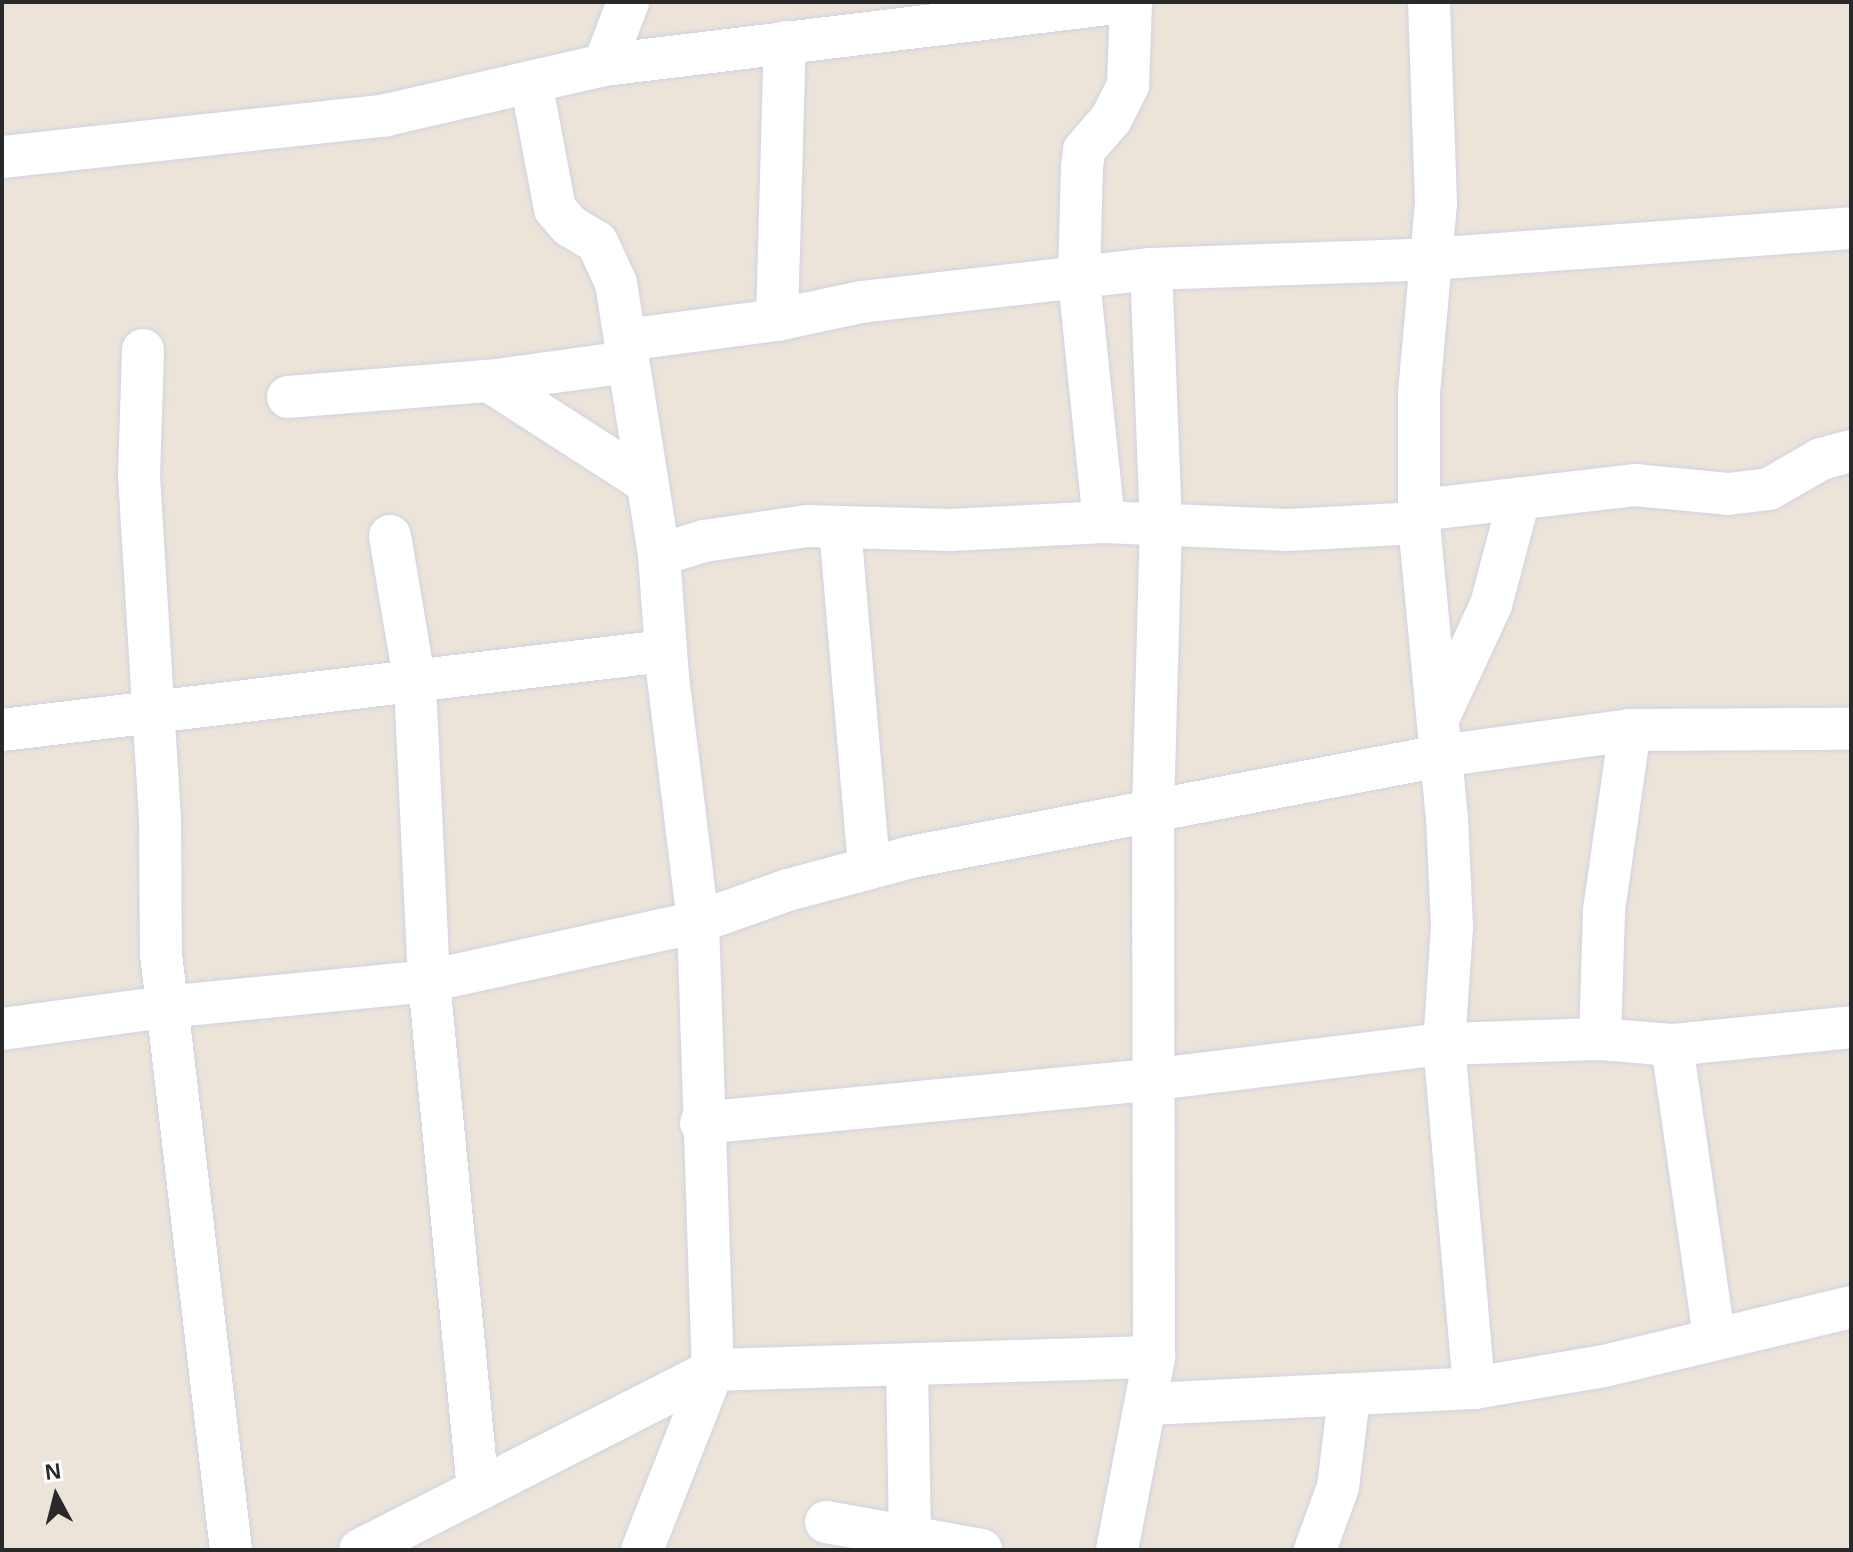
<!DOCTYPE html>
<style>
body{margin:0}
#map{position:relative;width:1853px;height:1552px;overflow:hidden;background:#ede4d9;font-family:Helvetica,sans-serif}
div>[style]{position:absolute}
.roads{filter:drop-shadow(0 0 2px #ced2e3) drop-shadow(0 0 2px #ced2e3)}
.minor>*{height:42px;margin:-21px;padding:0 21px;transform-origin:21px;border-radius:21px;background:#fff}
span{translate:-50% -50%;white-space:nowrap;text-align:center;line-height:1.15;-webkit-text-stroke:7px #fff;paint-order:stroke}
.frame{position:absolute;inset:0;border:4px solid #292929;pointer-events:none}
.north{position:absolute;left:16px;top:1456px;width:80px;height:80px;-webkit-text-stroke:6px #fff;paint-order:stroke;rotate:353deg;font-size:22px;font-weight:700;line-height:32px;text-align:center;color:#292929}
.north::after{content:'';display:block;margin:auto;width:28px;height:36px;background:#292929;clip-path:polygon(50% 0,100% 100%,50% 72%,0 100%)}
</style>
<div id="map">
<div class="roads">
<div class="minor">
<div style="left:1429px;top:2px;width:201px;rotate:88deg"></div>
<div style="left:1436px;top:203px;width:192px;rotate:95.1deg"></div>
<div style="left:1419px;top:394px;width:129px;rotate:90deg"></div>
<div style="left:1419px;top:523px;width:295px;rotate:84.6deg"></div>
<div style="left:1447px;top:817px;width:110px;rotate:87.4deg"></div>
<div style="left:1452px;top:927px;width:117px;rotate:93.9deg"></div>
<div style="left:1444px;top:1044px;width:345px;rotate:85deg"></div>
<div style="left:604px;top:65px;width:67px;rotate:-69.1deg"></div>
<div style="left:531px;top:82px;width:129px;rotate:79.3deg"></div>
<div style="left:555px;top:209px;width:23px;rotate:49deg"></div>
<div style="left:570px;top:226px;width:31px;rotate:31deg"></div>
<div style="left:597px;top:242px;width:45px;rotate:65.1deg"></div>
<div style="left:616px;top:283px;width:275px;rotate:81deg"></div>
<div style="left:659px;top:555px;width:122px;rotate:85.8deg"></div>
<div style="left:668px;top:677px;width:247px;rotate:83deg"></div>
<div style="left:698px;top:922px;width:448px;rotate:88.1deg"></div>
<div style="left:713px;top:1370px;width:193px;rotate:111.5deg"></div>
<div style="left:2px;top:157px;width:386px;rotate:-6.2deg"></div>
<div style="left:386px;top:115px;width:224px;rotate:-12.9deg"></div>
<div style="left:604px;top:65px;width:524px;rotate:-6.91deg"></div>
<div style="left:777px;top:320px;width:278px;rotate:-88.4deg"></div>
<div style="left:625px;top:340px;width:153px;rotate:-7.5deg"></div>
<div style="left:777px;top:320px;width:86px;rotate:-12.1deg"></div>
<div style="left:861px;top:302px;width:292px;rotate:-6.5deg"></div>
<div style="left:1151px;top:269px;width:280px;rotate:-2deg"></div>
<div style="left:1431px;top:259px;width:421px;rotate:-4.2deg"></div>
<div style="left:143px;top:350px;width:126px;rotate:91.8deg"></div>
<div style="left:139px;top:476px;width:344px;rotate:86.5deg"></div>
<div style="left:160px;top:819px;width:135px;rotate:89.6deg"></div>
<div style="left:161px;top:954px;width:600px;rotate:83.3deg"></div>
<div style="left:489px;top:381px;width:188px;rotate:32.8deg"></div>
<div style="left:288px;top:397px;width:202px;rotate:-4.6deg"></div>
<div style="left:489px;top:381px;width:139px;rotate:-7.8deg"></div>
<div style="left:1420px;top:510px;width:216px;rotate:-6.6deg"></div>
<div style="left:1635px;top:485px;width:93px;rotate:5.5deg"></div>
<div style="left:1728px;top:494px;width:41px;rotate:-7deg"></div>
<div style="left:1769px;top:489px;width:60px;rotate:-30deg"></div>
<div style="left:1821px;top:459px;width:31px;rotate:-15deg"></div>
<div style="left:1104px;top:522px;width:244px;rotate:-95.9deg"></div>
<div style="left:1079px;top:279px;width:112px;rotate:-88.5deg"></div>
<div style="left:1082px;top:167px;width:17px;rotate:-83deg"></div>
<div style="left:1084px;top:150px;width:41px;rotate:-48.9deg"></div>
<div style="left:1111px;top:119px;width:38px;rotate:-63deg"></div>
<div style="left:1128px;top:85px;width:83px;rotate:-87.9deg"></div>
<div style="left:840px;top:528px;width:340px;rotate:85.1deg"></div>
<div style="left:390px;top:536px;width:150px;rotate:80.4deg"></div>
<div style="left:415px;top:684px;width:297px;rotate:87.3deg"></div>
<div style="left:429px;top:981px;width:511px;rotate:84.5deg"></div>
<div style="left:659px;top:555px;width:47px;rotate:-17.3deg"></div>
<div style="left:704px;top:541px;width:104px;rotate:-8.3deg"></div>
<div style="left:807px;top:526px;width:144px;rotate:1.6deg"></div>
<div style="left:951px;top:530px;width:153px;rotate:-3deg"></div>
<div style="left:1104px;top:522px;width:184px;rotate:2.5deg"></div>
<div style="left:1288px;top:530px;width:131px;rotate:-3.1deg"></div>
<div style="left:1438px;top:719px;width:126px;rotate:-65.1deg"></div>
<div style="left:1491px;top:605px;width:110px;rotate:-75.2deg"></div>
<div style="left:2px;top:730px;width:668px;rotate:-6.8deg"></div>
<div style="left:2px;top:1029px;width:164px;rotate:-7.7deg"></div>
<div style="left:165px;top:1007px;width:265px;rotate:-5.6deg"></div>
<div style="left:429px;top:981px;width:275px;rotate:-12.4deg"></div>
<div style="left:698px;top:922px;width:96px;rotate:-19.6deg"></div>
<div style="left:788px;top:890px;width:127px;rotate:-15deg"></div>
<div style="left:911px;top:857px;width:539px;rotate:-10.81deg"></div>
<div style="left:1440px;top:756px;width:192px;rotate:-7.8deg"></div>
<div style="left:1630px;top:730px;width:221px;rotate:-0.3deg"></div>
<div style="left:1600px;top:1039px;width:129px;rotate:-88.2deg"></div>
<div style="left:1604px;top:910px;width:182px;rotate:-81.8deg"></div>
<div style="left:1672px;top:1045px;width:295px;rotate:81.8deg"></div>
<div style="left:701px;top:1123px;width:458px;rotate:-5.5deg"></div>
<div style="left:1157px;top:1079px;width:289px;rotate:-7deg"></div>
<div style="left:1444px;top:1044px;width:156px;rotate:-1.8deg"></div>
<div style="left:1600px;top:1039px;width:72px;rotate:4.8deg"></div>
<div style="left:1672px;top:1045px;width:180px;rotate:-5.7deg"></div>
<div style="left:907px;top:1365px;width:170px;rotate:89deg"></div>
<div style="left:1149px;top:1404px;width:325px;rotate:-2.8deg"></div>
<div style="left:1474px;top:1388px;width:132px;rotate:-9.6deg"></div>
<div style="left:1604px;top:1366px;width:254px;rotate:-13.4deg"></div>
<div style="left:826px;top:1522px;width:158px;rotate:10.2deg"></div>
<div style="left:360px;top:1550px;width:396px;rotate:-27deg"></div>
<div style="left:713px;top:1370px;width:441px;rotate:-1.7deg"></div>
<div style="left:1117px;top:1550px;width:197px;rotate:-79.1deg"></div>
<div style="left:1154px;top:1357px;width:548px;rotate:-90.1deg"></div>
<div style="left:1153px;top:809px;width:283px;rotate:-88.4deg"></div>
<div style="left:1161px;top:526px;width:257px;rotate:-92.2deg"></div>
<div style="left:1315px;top:1550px;width:67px;rotate:-69.9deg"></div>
<div style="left:1338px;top:1487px;width:91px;rotate:-83deg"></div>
</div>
</div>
<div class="frame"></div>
<div class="north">N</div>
</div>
